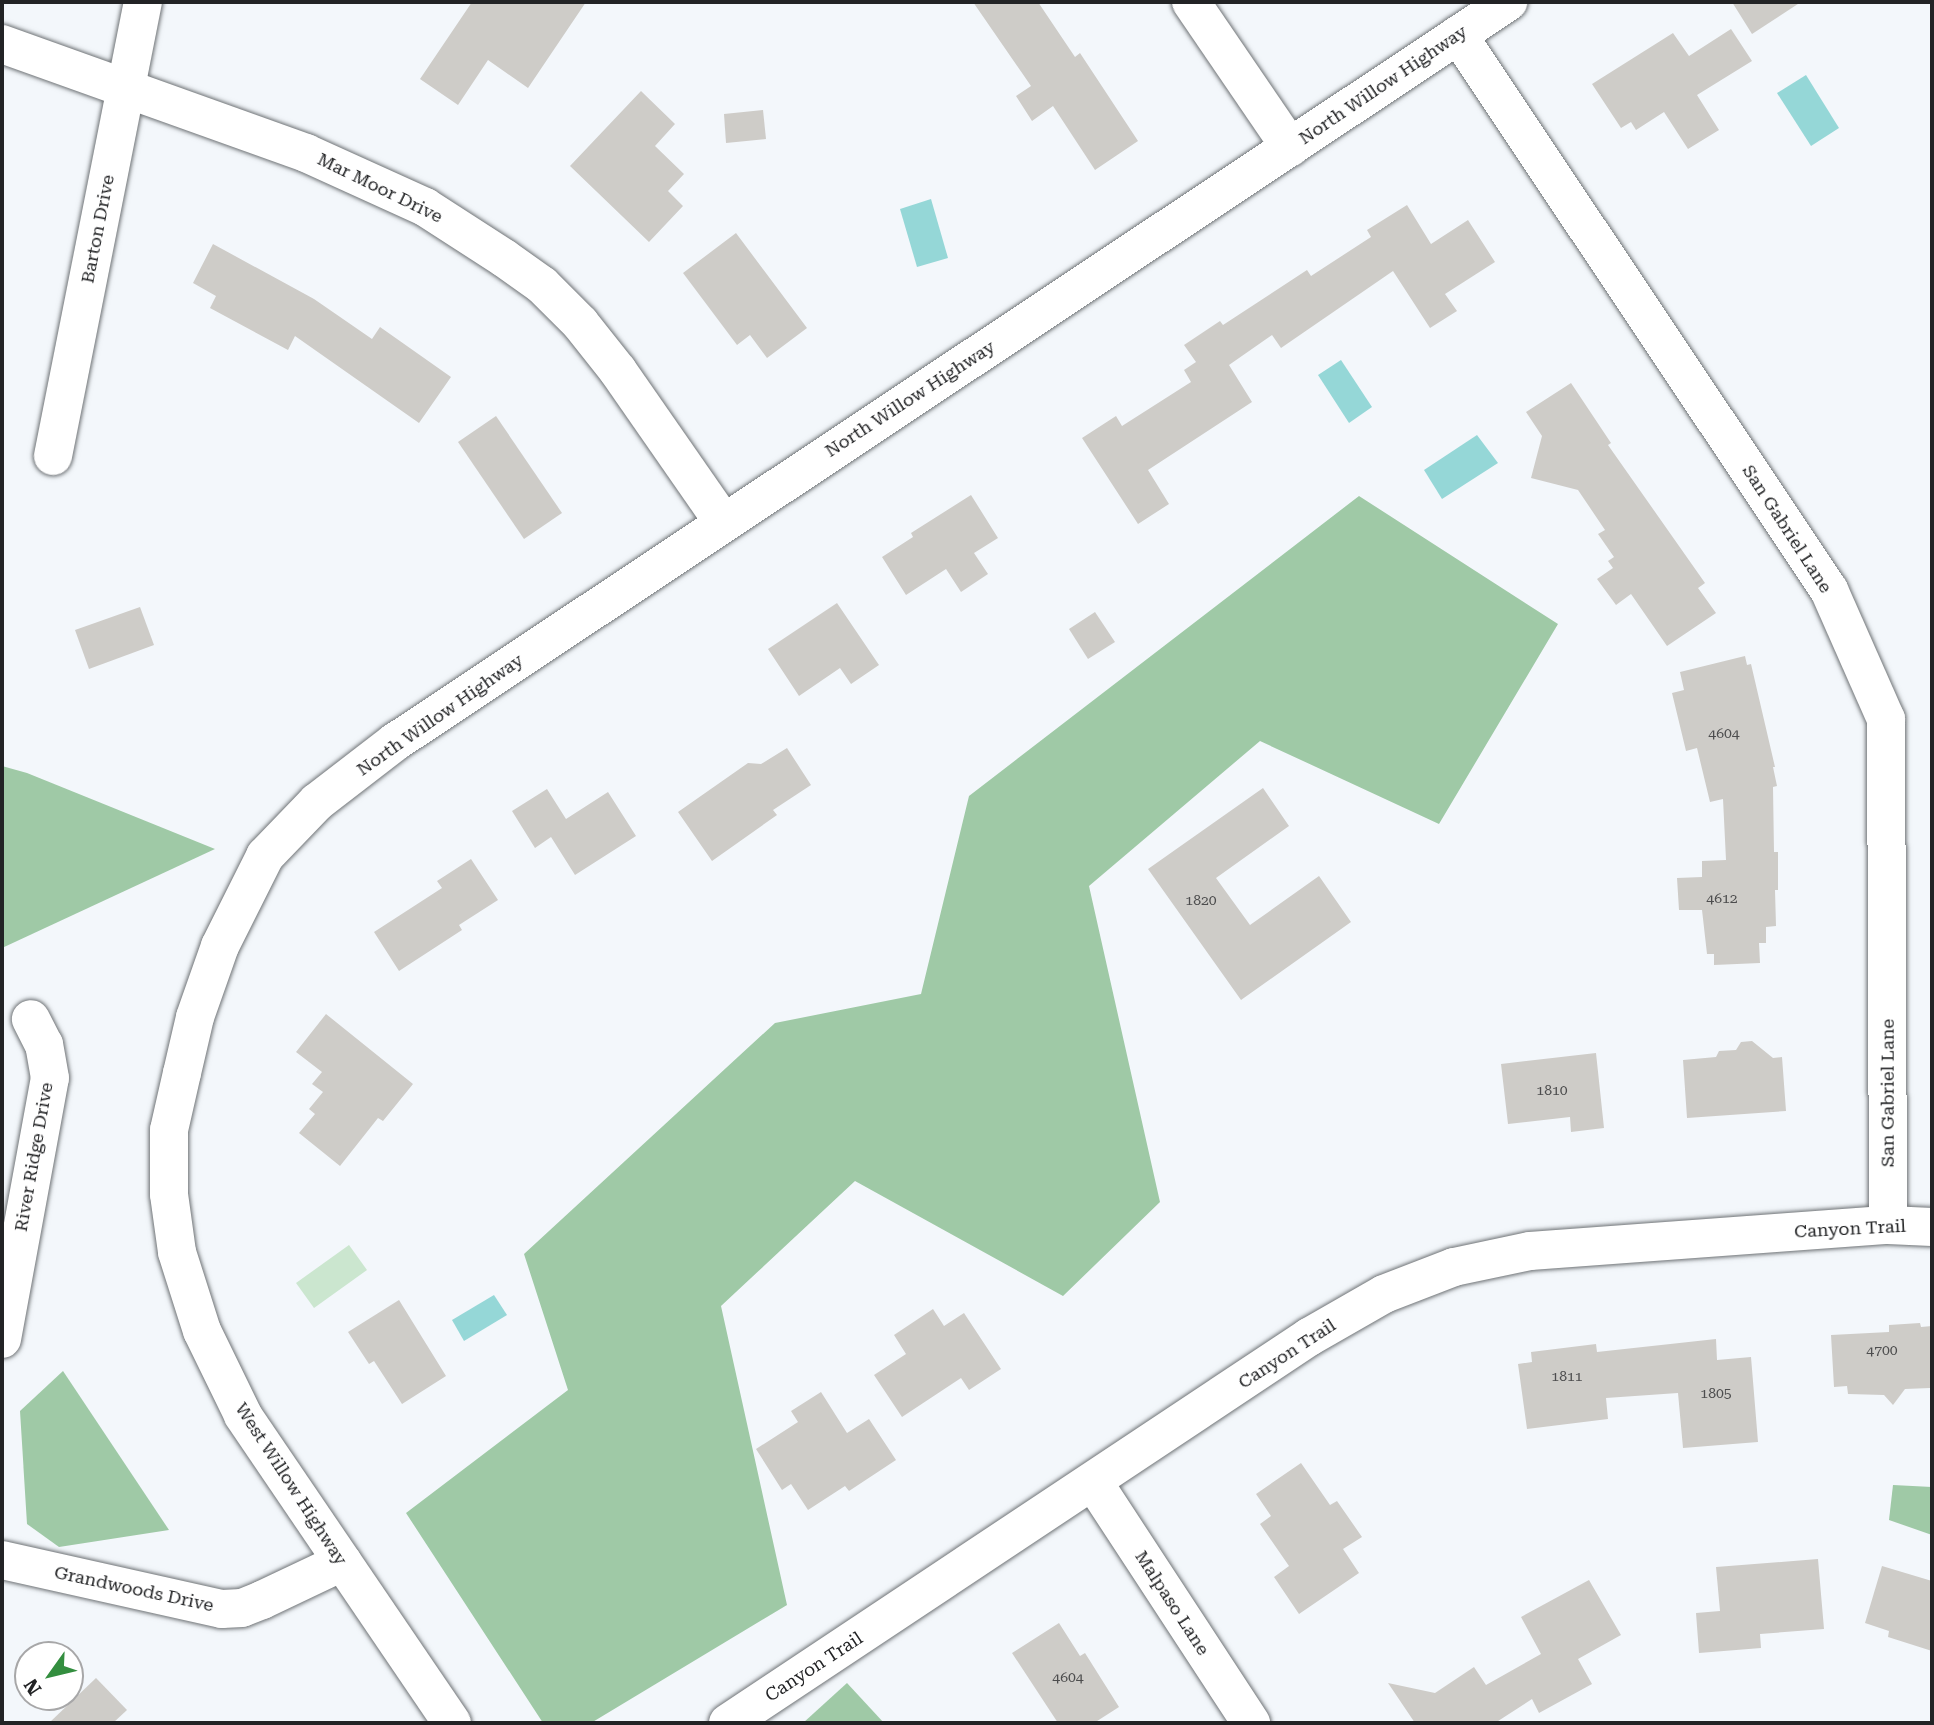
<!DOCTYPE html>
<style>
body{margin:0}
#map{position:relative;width:1934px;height:1725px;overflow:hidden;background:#f3f7fb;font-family:"Roboto Serif",serif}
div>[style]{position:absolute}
.green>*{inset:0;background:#cbe6cf}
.forest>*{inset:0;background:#9fc9a6}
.water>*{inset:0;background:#95d7d7}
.building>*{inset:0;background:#ceccc8}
.roads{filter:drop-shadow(0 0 2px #6f7376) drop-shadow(0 0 2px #6f7376)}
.minor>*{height:38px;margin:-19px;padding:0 19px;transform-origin:19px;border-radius:19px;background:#fff}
.tertiary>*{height:38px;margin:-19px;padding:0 19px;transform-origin:19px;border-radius:19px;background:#fff}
span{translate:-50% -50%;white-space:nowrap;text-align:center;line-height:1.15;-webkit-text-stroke:5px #fff;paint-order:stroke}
.number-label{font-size:14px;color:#4d4d4e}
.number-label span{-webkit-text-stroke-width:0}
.street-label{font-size:18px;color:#222325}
.frame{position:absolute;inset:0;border:4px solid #222325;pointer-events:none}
.north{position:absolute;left:14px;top:1641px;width:70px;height:70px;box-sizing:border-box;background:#fff;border:2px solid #a7a7a8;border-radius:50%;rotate:236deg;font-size:19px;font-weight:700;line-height:28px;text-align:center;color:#222325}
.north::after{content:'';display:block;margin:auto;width:24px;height:32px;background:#338e3f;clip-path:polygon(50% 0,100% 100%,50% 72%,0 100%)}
</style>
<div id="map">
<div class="green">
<div style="clip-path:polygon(349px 1245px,367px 1270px,314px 1308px,296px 1283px)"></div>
</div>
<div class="forest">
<div style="clip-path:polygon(1359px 496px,1558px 624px,1439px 824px,1260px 741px,1089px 886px,1160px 1202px,1063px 1296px,855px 1181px,721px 1306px,787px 1605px,591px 1723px,543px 1723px,406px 1513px,568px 1390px,524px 1254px,775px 1023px,921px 994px,969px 796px)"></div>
<div style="clip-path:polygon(2px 766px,27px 773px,215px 849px,2px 948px)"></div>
<div style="clip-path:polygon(63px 1371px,169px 1530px,59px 1547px,27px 1524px,20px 1411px)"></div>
<div style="clip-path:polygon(1893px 1485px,1932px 1487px,1932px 1535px,1889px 1520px)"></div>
<div style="clip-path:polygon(847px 1683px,884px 1723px,803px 1723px)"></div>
</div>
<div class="water">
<div style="clip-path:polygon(1806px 75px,1839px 128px,1811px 146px,1777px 93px)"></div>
<div style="clip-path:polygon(931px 199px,948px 258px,917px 267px,900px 209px)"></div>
<div style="clip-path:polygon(1341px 360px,1372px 407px,1349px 423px,1318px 375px)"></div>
<div style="clip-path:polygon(1477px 435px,1498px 463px,1442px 499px,1424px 470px)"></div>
<div style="clip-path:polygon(494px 1295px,507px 1315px,464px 1341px,452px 1320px)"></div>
</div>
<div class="building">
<div style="clip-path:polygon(472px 2px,586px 2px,528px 88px,488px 60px,458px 105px,420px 79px)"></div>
<div style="clip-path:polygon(973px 2px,1038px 2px,1075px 57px,1080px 53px,1138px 141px,1095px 170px,1053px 106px,1032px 121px,1016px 96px,1031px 86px)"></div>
<div style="clip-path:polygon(1732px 2px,1801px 2px,1752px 34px)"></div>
<div style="clip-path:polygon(1731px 29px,1752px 61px,1697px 95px,1719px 130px,1688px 149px,1664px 112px,1636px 130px,1631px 122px,1621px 128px,1592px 84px,1673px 33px,1689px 56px)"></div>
<div style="clip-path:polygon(641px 91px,675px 124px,655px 146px,684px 174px,668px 191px,683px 206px,649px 242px,570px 166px)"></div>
<div style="clip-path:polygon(763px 110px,766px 139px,726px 143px,724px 114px)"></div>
<div style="clip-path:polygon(1407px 205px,1431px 244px,1468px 220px,1495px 262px,1445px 294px,1457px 311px,1430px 328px,1393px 271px,1281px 348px,1272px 335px,1229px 365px,1252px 402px,1148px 470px,1169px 504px,1138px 524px,1082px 438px,1116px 416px,1122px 426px,1191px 382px,1184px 370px,1196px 362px,1184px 345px,1220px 321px,1223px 325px,1307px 270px,1311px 276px,1371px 237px,1367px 230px)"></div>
<div style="clip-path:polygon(736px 233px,807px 328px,767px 358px,750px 335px,737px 345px,683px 273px)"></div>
<div style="clip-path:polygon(213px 244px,314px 299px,372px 339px,380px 327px,451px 377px,419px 423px,295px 336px,288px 350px,210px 308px,216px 296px,193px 283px)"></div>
<div style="clip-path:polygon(1571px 383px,1611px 443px,1608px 445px,1705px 583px,1698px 588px,1716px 613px,1667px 646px,1631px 594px,1616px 605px,1597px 579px,1613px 568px,1608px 561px,1614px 557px,1598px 534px,1605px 530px,1578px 490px,1531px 478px,1542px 436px,1526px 412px)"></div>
<div style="clip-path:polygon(496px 416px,562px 513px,524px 539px,458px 442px)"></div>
<div style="clip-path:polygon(971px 495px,998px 538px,974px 553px,988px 574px,961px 592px,946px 569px,906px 595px,882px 557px,913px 537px,911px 533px)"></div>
<div style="clip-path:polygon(837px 603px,879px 665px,851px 684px,840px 668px,799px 696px,768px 649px)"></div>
<div style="clip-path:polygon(140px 607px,154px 645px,89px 669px,75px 630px)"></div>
<div style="clip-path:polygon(1095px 612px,1115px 642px,1088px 659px,1069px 629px)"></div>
<div style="clip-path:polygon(1745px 656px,1747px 665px,1751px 664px,1775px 767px,1773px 767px,1777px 786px,1773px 787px,1774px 852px,1778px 852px,1778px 890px,1775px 890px,1776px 926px,1766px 927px,1766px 943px,1759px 943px,1760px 963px,1714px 965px,1714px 954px,1707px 954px,1702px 910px,1679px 910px,1677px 878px,1702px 877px,1702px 861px,1726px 860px,1723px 799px,1710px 802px,1697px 748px,1686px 751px,1672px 693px,1684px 690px,1680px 672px)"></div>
<div style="clip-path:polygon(787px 748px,811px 785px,773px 810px,777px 815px,712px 861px,678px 812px,748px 763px,761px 764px)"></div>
<div style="clip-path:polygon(1263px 788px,1289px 826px,1216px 878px,1250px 925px,1319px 876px,1351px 922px,1241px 1000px,1148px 869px)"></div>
<div style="clip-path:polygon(547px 789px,566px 819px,608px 792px,636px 836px,575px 875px,551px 837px,535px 848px,512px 811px)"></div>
<div style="clip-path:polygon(471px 859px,498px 900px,459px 925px,462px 930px,399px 971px,374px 932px,442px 888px,437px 881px)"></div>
<div style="clip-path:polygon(326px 1014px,413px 1084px,383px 1121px,378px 1118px,340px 1166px,299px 1133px,315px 1114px,309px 1109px,323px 1092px,312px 1084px,322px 1072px,296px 1052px)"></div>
<div style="clip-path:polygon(1752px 1041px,1773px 1058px,1782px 1057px,1786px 1111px,1687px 1118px,1683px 1060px,1716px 1057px,1719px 1051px,1736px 1050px,1741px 1042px)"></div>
<div style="clip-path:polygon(1596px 1053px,1604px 1128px,1571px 1132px,1570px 1117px,1508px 1124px,1501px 1064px)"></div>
<div style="clip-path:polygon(399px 1300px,446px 1376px,402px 1404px,374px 1361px,369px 1364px,348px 1332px)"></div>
<div style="clip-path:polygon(933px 1309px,944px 1326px,964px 1313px,1001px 1369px,969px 1390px,961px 1378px,902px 1417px,874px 1375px,906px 1354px,894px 1335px)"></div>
<div style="clip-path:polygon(1920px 1323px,1921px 1327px,1932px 1326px,1930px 1388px,1905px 1389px,1893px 1405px,1884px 1395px,1848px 1394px,1847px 1386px,1834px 1387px,1831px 1335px,1889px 1332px,1889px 1325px)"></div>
<div style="clip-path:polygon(1716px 1339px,1717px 1360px,1751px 1357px,1758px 1442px,1683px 1448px,1678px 1393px,1606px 1398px,1608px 1419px,1527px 1429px,1518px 1364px,1532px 1362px,1531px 1352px,1596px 1344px,1597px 1352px)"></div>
<div style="clip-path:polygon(821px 1392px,847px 1433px,869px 1419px,896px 1460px,849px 1491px,845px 1486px,808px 1510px,791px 1484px,782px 1490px,756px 1449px,798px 1422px,791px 1411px)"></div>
<div style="clip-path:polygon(1301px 1463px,1330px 1505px,1337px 1501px,1362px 1537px,1343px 1549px,1359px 1573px,1299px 1614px,1274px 1577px,1289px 1566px,1260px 1524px,1271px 1516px,1256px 1494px)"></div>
<div style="clip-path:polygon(1818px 1559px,1824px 1629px,1760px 1634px,1761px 1648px,1699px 1653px,1696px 1613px,1720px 1611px,1716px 1567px)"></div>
<div style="clip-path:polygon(1882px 1566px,1932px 1581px,1932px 1651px,1888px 1637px,1889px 1631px,1865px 1623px)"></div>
<div style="clip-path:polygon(1589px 1580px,1621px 1635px,1578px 1659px,1592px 1684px,1539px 1713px,1532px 1699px,1495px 1723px,1415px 1723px,1388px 1683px,1435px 1693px,1474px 1667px,1486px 1685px,1541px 1654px,1521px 1617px)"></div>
<div style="clip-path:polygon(1059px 1623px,1080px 1656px,1085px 1653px,1119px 1707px,1094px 1723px,1058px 1723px,1012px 1653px)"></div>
<div style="clip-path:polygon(96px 1678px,127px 1710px,113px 1723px,49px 1723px)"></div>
</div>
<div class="roads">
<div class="minor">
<div style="left:1191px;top:2px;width:176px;rotate:55.7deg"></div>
<div style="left:1458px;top:35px;width:668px;rotate:56.24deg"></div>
<div style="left:1829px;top:590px;width:141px;rotate:66.2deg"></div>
<div style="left:1886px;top:719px;width:506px;rotate:89.77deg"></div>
<div style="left:2px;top:44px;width:323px;rotate:19.7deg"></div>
<div style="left:306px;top:153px;width:131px;rotate:24.4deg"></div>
<div style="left:425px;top:207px;width:94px;rotate:32.8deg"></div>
<div style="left:504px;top:258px;width:47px;rotate:35.4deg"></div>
<div style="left:542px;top:285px;width:54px;rotate:45deg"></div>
<div style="left:580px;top:323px;width:61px;rotate:51.6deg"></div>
<div style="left:618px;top:371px;width:184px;rotate:55.2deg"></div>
<div style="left:53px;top:456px;width:463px;rotate:-78.8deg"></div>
<div style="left:2px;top:1339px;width:265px;rotate:-79.6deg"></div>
<div style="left:50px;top:1078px;width:34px;rotate:-100deg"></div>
<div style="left:44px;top:1045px;width:29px;rotate:-117deg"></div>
<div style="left:1094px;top:1483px;width:287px;rotate:56.8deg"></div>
<div style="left:2px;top:1560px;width:225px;rotate:12.6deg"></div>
<div style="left:222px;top:1609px;width:20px;rotate:-3deg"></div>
<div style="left:242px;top:1608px;width:22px;rotate:-22deg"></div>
<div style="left:262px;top:1600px;width:89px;rotate:-25.4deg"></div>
<div style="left:728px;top:1723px;width:698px;rotate:-33.6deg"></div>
<div style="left:1309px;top:1337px;width:86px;rotate:-29.8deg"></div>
<div style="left:1384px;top:1294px;width:75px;rotate:-21.1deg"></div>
<div style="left:1454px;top:1267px;width:78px;rotate:-11.9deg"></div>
<div style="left:1530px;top:1251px;width:359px;rotate:-4.2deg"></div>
<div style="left:1888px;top:1225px;width:44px;rotate:2.6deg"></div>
</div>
<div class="tertiary">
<div style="left:452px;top:1723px;width:372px;rotate:-124.2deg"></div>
<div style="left:243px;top:1415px;width:93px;rotate:-116deg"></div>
<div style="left:202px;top:1331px;width:83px;rotate:-107.6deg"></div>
<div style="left:177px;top:1252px;width:59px;rotate:-97.9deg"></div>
<div style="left:169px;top:1194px;width:64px;rotate:-90deg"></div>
<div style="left:169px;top:1130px;width:58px;rotate:-77.2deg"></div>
<div style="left:182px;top:1073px;width:57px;rotate:-76.9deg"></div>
<div style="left:195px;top:1017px;width:75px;rotate:-70.6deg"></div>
<div style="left:220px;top:946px;width:101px;rotate:-63.4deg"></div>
<div style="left:265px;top:856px;width:75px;rotate:-46.1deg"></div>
<div style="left:317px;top:802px;width:98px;rotate:-37.6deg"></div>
<div style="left:395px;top:742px;width:1337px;rotate:-33.62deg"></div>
</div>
</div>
<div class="number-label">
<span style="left:1724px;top:733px">4604</span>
<span style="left:1722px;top:898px">4612</span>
<span style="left:1201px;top:900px">1820</span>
<span style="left:1552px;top:1090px">1810</span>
<span style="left:1882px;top:1350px">4700</span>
<span style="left:1567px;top:1376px">1811</span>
<span style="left:1716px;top:1393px">1805</span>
<span style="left:1068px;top:1677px">4604</span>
</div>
<div class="street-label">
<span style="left:1383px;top:85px;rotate:-34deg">North Willow Highway</span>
<span style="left:380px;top:188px;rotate:26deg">Mar Moor Drive</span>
<span style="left:98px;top:229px;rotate:-79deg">Barton Drive</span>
<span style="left:910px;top:399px;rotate:-33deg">North Willow Highway</span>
<span style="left:1787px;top:529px;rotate:57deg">San Gabriel Lane</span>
<span style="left:440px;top:715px;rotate:-35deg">North Willow Highway</span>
<span style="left:1888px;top:1093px;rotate:-90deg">San Gabriel Lane</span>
<span style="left:34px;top:1157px;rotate:-80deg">River Ridge Drive</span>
<span style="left:1850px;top:1229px;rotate:-3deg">Canyon Trail</span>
<span style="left:1287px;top:1354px;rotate:-33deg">Canyon Trail</span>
<span style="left:291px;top:1484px;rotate:57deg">West Willow Highway</span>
<span style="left:134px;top:1589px;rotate:12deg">Grandwoods Drive</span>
<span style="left:1172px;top:1603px;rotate:57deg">Malpaso Lane</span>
<span style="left:814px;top:1667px;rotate:-33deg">Canyon Trail</span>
</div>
<div class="frame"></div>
<div class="north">N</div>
</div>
